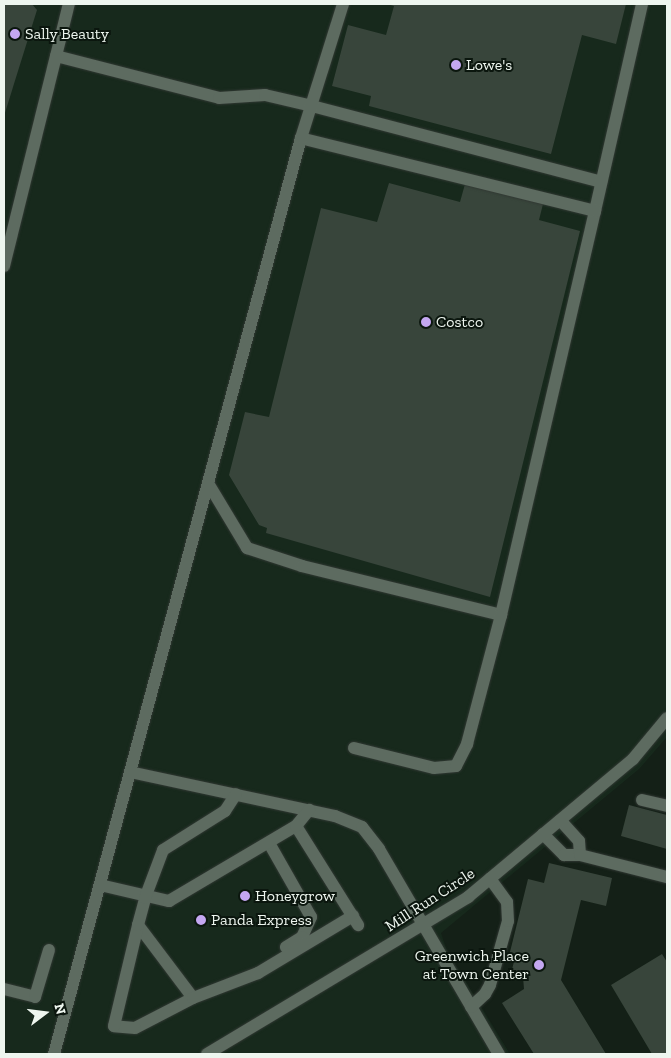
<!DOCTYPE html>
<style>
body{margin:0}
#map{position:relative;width:671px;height:1058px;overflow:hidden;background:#142017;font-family:"Zilla Slab",serif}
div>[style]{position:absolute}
.built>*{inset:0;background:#17291c}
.building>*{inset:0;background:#38453b}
.roads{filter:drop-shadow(0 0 1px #313833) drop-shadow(0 0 1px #313833)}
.minor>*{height:12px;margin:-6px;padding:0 6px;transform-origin:6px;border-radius:6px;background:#5d6b60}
.dots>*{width:14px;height:14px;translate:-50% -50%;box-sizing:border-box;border:2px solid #0b160e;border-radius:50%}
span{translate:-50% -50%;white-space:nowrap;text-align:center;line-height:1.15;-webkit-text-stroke:4px #0b160e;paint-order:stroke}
.poi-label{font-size:16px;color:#eef6ef}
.left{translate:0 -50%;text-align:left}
.right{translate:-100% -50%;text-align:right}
.street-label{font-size:16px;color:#eef6ef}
.frame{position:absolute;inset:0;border:5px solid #eef6ef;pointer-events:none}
.north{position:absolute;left:20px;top:988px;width:50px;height:50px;-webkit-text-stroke:4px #0b160e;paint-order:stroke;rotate:75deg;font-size:14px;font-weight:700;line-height:20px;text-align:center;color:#eef6ef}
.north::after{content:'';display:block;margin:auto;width:18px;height:22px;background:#eef6ef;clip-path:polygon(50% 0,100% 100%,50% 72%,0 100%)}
</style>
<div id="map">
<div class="built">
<div style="clip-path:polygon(4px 4px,667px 4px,667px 737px,639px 769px,441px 933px,447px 951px,510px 1054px,4px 1054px)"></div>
</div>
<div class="building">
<div style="clip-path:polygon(4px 4px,32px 4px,37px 10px,4px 116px)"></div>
<div style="clip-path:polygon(387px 4px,626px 4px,616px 44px,582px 35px,551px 154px,369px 106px,371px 96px,332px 86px,348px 25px,386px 35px,394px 6px)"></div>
<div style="clip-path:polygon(389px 183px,460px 202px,465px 184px,543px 204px,539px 220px,580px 231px,490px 597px,266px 533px,267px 528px,259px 525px,229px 475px,245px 412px,269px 417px,321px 208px,377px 222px)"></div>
<div style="clip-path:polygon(629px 805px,667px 815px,667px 849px,621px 836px)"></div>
<div style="clip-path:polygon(549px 863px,612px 878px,606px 906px,581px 900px,561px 980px,606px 1054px,534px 1054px,502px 1003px,524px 989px,523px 977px,511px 974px,515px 957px,509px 956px,528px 879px,544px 883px)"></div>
<div style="clip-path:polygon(662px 954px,667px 962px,667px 1054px,652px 1054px,611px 985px)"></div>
</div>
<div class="roads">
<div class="minor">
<div style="left:56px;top:56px;width:168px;rotate:14.4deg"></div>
<div style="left:219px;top:98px;width:46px;rotate:-3.7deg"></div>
<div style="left:265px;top:95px;width:48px;rotate:13.2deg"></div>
<div style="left:312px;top:106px;width:299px;rotate:14.7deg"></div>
<div style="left:595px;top:211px;width:212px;rotate:-77.2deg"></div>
<div style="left:4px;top:266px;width:270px;rotate:-76.1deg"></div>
<div style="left:208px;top:483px;width:76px;rotate:59deg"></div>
<div style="left:247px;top:548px;width:58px;rotate:18.1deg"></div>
<div style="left:302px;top:566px;width:205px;rotate:13.8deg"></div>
<div style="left:501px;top:615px;width:415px;rotate:-76.9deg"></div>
<div style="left:595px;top:211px;width:303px;rotate:-166.1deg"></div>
<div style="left:354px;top:748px;width:82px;rotate:14deg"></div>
<div style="left:434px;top:768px;width:22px;rotate:-5deg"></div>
<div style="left:456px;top:766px;width:25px;rotate:-63deg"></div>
<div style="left:467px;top:744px;width:133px;rotate:-75.2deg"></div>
<div style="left:130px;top:772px;width:210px;rotate:12.1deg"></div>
<div style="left:335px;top:816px;width:29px;rotate:22deg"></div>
<div style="left:362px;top:827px;width:28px;rotate:52deg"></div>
<div style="left:379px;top:849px;width:238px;rotate:59.7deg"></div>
<div style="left:642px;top:800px;width:26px;rotate:13deg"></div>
<div style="left:296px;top:826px;width:117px;rotate:57.9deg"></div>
<div style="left:543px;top:834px;width:30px;rotate:45deg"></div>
<div style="left:564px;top:855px;width:16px"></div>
<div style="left:580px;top:855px;width:14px;rotate:-94deg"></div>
<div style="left:579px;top:841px;width:28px;rotate:-132deg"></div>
<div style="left:269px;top:843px;width:85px;rotate:60.4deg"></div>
<div style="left:311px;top:917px;width:22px;rotate:114deg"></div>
<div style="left:302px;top:937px;width:19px;rotate:148deg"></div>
<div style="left:580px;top:855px;width:90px;rotate:14.2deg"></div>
<div style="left:100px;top:885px;width:71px;rotate:13.1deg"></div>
<div style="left:169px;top:901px;width:147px;rotate:-30.6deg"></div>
<div style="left:296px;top:826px;width:21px;rotate:-51deg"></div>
<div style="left:138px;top:925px;width:91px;rotate:53deg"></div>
<div style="left:193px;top:998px;width:65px;rotate:152.7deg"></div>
<div style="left:135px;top:1028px;width:21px;rotate:-175deg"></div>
<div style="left:114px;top:1026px;width:104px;rotate:-76.6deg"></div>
<div style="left:138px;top:925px;width:28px;rotate:-75deg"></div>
<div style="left:145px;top:898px;width:51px;rotate:-69.4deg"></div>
<div style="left:163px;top:850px;width:73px;rotate:-32.2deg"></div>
<div style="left:225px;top:811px;width:20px;rotate:-57deg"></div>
<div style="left:4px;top:989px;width:32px;rotate:14deg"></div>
<div style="left:35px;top:997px;width:49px;rotate:-73.4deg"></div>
<div style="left:193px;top:998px;width:70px;rotate:-21deg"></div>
<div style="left:258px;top:973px;width:111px;rotate:-31deg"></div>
<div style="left:471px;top:1007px;width:19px;rotate:-43deg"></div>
<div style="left:485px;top:994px;width:10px;rotate:-61deg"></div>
<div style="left:490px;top:985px;width:66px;rotate:-74.3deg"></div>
<div style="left:508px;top:921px;width:19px;rotate:-93deg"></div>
<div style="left:507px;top:902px;width:29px;rotate:-126deg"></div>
<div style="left:54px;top:1054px;width:949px;rotate:-74.91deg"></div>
<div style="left:301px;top:138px;width:140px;rotate:-72.6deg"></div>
<div style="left:207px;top:1054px;width:305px;rotate:-31deg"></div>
<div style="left:468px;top:897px;width:215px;rotate:-39.9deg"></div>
<div style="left:633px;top:759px;width:53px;rotate:-50.3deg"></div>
</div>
</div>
<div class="dots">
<div style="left:15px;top:34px;background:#c4a7f1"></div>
<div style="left:456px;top:65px;background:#c4a7f1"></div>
<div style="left:426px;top:322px;background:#c4a7f1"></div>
<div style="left:245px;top:896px;background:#c4a7f1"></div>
<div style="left:201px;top:920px;background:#c4a7f1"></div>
<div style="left:539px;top:965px;background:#c4a7f1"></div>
</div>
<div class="poi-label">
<span class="left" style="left:25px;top:34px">Sally Beauty</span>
<span class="left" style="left:466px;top:65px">Lowe's</span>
<span class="left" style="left:436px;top:322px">Costco</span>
<span class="left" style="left:255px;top:896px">Honeygrow</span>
<span class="left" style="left:211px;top:920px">Panda Express</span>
<span class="right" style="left:529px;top:965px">Greenwich Place<br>at Town Center</span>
</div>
<div class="street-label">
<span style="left:430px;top:900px;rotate:-33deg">Mill Run Circle</span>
</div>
<div class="frame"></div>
<div class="north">N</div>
</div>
